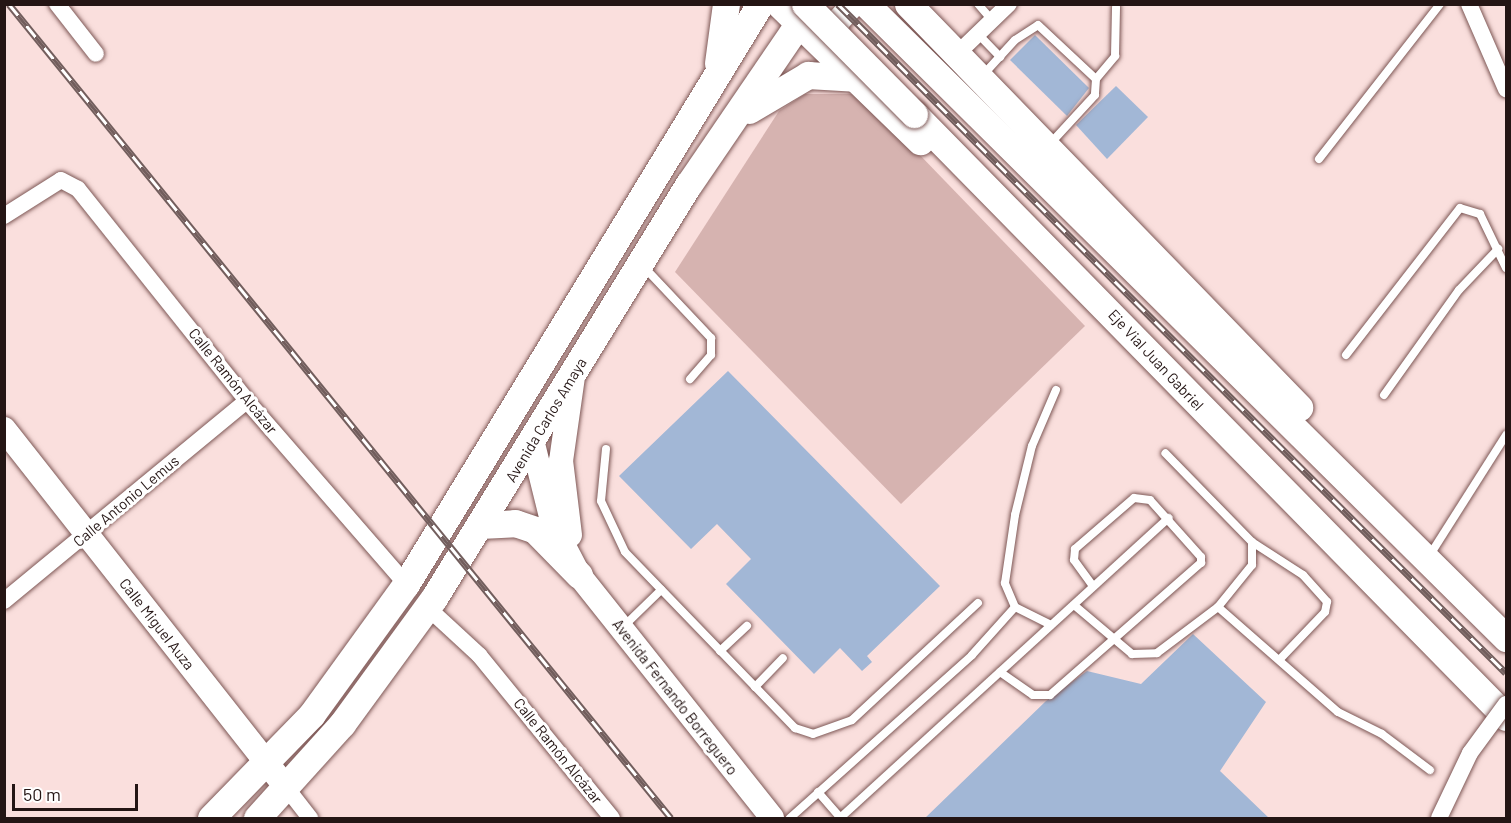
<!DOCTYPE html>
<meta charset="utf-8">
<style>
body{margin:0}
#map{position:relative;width:1511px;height:823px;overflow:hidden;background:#fadfdd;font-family:Barlow,sans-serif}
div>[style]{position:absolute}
.green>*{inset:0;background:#d6b3b0}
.building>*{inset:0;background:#a2b7d6}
.roads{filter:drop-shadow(0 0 2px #7d5755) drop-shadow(0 0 2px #7d5755)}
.service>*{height:8px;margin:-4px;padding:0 4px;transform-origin:4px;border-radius:4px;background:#fff}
.minor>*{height:16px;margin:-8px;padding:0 8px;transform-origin:8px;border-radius:8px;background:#fff}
.secondary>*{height:24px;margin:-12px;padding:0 12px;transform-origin:12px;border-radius:12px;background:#fff}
.primary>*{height:27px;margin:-13.5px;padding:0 13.5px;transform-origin:13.5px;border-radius:13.5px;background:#fff}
.rail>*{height:7px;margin-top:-3.5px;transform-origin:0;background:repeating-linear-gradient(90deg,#fff 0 14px,#725e5d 0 28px);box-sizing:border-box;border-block:2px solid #725e5d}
.bridges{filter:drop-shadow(0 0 2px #7d5755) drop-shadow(0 0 2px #7d5755)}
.minor-bridge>*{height:16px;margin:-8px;padding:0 8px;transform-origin:8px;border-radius:8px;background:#fff}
.primary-bridge>*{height:27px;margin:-13.5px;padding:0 13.5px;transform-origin:13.5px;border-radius:13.5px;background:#fff}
span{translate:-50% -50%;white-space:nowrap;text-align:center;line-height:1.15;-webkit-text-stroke:6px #fff;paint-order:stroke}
.street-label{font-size:15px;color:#241514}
.frame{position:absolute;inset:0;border:6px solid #241514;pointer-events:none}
.scale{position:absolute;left:12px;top:784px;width:126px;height:27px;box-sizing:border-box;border:3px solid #241514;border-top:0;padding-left:8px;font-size:18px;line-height:21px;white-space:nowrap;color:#241514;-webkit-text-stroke:4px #fff;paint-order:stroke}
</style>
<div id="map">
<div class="green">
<div style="clip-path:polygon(805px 94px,861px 94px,1085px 326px,901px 504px,675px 272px,779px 111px)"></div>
</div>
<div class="building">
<div style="clip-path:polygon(1035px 35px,1089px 88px,1067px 116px,1010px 60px)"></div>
<div style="clip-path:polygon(1116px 86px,1148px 117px,1107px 159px,1076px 125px)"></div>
<div style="clip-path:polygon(728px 371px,940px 586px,867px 656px,872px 662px,862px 671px,840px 648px,814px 674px,726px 584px,751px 559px,717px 524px,691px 549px,619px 476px)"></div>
<div style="clip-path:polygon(1193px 634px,1266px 702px,1220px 771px,1270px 819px,924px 819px,1046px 701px,1087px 671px,1141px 684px)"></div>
</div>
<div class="roads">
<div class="service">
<div style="left:978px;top:4px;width:21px;rotate:49deg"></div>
<div style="left:978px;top:34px;width:32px;rotate:46deg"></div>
<div style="left:983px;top:75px;width:47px;rotate:-47.6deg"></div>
<div style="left:1015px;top:40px;width:27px;rotate:-33deg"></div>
<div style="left:1038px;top:25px;width:79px;rotate:43deg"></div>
<div style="left:1096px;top:79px;width:16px;rotate:94deg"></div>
<div style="left:1095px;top:95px;width:67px;rotate:132.6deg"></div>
<div style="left:1096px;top:79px;width:30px;rotate:-50deg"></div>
<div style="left:1115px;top:56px;width:49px;rotate:-88.8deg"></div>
<div style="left:1319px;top:159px;width:197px;rotate:-52deg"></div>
<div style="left:644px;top:267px;width:98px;rotate:46.7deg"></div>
<div style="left:711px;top:338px;width:17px;rotate:90deg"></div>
<div style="left:711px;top:355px;width:32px;rotate:131deg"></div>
<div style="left:1346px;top:355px;width:186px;rotate:-52.2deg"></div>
<div style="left:1460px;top:208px;width:21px;rotate:17deg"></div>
<div style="left:1480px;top:214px;width:60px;rotate:64.3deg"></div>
<div style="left:1384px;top:395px;width:129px;rotate:-54.5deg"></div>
<div style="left:1459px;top:290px;width:57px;rotate:-46.4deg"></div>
<div style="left:606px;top:449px;width:52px;rotate:95.5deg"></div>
<div style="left:601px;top:501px;width:56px;rotate:64.8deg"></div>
<div style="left:625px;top:552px;width:245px;rotate:46deg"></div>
<div style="left:795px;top:728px;width:19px;rotate:18deg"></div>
<div style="left:813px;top:734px;width:41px;rotate:-19.7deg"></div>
<div style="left:852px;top:720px;width:172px;rotate:-42.9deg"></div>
<div style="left:1252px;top:542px;width:61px;rotate:32.9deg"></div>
<div style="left:1303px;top:575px;width:36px;rotate:48deg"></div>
<div style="left:1327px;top:602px;width:10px;rotate:101deg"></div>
<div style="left:1325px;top:612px;width:64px;rotate:133.7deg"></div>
<div style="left:1428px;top:558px;width:146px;rotate:-57.6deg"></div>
<div style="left:1074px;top:605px;width:76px;rotate:40.2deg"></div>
<div style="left:1132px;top:654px;width:25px;rotate:-2deg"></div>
<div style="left:1157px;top:653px;width:76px;rotate:-37deg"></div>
<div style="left:1218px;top:607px;width:54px;rotate:-51deg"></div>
<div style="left:1252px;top:565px;width:23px;rotate:-90deg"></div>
<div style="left:1252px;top:542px;width:124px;rotate:-134.3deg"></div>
<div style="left:1015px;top:607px;width:40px;rotate:26.6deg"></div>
<div style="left:1218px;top:607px;width:159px;rotate:41.2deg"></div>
<div style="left:1338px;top:712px;width:49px;rotate:26.6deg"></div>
<div style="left:1382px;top:734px;width:60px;rotate:36.9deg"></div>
<div style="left:624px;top:626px;width:52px;rotate:-44.2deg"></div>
<div style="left:720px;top:651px;width:37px;rotate:-43deg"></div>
<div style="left:1000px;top:672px;width:40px;rotate:34.9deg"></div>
<div style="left:1033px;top:695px;width:17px"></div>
<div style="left:1050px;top:695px;width:201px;rotate:-41.2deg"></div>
<div style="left:1201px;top:563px;width:6px;rotate:-90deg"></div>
<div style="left:1201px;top:557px;width:76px;rotate:-131.8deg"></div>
<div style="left:1150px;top:500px;width:16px;rotate:-173deg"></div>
<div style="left:1134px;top:498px;width:78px;rotate:139.2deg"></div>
<div style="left:1075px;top:549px;width:11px;rotate:95deg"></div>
<div style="left:1074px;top:560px;width:32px;rotate:54deg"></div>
<div style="left:755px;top:687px;width:40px;rotate:-46deg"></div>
<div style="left:818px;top:792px;width:35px;rotate:49deg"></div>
<div style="left:790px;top:818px;width:244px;rotate:-41.8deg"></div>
<div style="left:972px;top:655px;width:64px;rotate:-48.1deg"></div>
<div style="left:1015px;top:607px;width:26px;rotate:-113deg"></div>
<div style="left:1005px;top:583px;width:69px;rotate:-81.6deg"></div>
<div style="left:1015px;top:515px;width:71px;rotate:-76.2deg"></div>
<div style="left:1032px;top:446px;width:61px;rotate:-66.8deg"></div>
<div style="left:840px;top:818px;width:445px;rotate:-42.4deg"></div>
</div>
<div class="minor">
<div style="left:57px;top:4px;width:63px;rotate:52deg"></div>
<div style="left:1469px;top:4px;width:93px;rotate:66.5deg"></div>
<div style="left:957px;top:54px;width:72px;rotate:-43.9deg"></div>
<div style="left:4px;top:216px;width:67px;rotate:-32.3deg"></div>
<div style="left:61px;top:180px;width:19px;rotate:28deg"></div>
<div style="left:78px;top:189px;width:271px;rotate:51.4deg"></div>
<div style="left:247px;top:401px;width:242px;rotate:49deg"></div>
<div style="left:4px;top:601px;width:315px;rotate:-39.5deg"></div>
<div style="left:427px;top:607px;width:71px;rotate:42.7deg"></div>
<div style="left:479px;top:655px;width:210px;rotate:50.8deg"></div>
<div style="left:285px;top:786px;width:41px;rotate:52deg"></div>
</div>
<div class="secondary">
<div style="left:827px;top:48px;width:30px;rotate:-67deg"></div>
<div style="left:839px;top:20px;width:22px;rotate:-47deg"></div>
<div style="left:4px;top:429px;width:454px;rotate:51.8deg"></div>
<div style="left:533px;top:444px;width:83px;rotate:76.1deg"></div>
<div style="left:553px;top:525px;width:56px;rotate:62.5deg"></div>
<div style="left:579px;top:575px;width:310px;rotate:51.5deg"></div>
<div style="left:570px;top:535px;width:75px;rotate:-96.9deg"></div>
<div style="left:561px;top:461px;width:85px;rotate:-81.9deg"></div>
</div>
<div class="primary">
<div style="left:779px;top:4px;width:197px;rotate:44.2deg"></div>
<div style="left:866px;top:4px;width:901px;rotate:44.73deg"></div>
<div style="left:908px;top:4px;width:562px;rotate:45.87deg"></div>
<div style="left:718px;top:63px;width:60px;rotate:-82.3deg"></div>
<div style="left:749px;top:110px;width:69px;rotate:-30.7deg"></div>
<div style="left:808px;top:75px;width:50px;rotate:3.4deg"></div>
<div style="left:914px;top:114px;width:845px;rotate:45.53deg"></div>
<div style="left:480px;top:525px;width:35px;rotate:-3deg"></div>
<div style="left:515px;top:523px;width:21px;rotate:19deg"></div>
<div style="left:535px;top:530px;width:63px;rotate:45.6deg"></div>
<div style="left:211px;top:818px;width:145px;rotate:-45.8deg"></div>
<div style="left:312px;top:714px;width:160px;rotate:-54.1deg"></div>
<div style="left:406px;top:584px;width:679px;rotate:-58.6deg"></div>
<div style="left:257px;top:818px;width:127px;rotate:-47.9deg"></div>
<div style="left:342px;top:724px;width:156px;rotate:-53.9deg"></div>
<div style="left:434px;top:598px;width:486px;rotate:-58.4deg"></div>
<div style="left:689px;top:184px;width:218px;rotate:-55.7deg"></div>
</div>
</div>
<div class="rail">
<div style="left:9px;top:4px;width:1049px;rotate:50.88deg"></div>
<div style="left:838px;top:4px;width:945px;rotate:45.04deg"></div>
</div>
<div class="bridges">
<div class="minor-bridge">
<div style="left:1439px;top:818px;width:72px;rotate:-64.5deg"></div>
<div style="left:1470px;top:753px;width:61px;rotate:-53.7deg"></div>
</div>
<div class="primary-bridge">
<div style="left:805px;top:4px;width:155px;rotate:45.3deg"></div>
</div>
</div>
<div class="street-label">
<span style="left:1156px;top:360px;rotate:47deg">Eje Vial Juan Gabriel</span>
<span style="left:233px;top:381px;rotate:51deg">Calle Ramón Alcázar</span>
<span style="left:546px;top:420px;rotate:-59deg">Avenida Carlos Amaya</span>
<span style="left:126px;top:501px;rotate:-40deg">Calle Antonio Lemus</span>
<span style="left:157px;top:624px;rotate:52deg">Calle Miguel Auza</span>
<span style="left:675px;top:697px;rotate:52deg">Avenida Fernando Borreguero</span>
<span style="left:558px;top:751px;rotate:51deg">Calle Ramón Alcázar</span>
</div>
<div class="frame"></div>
<div class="scale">50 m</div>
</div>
